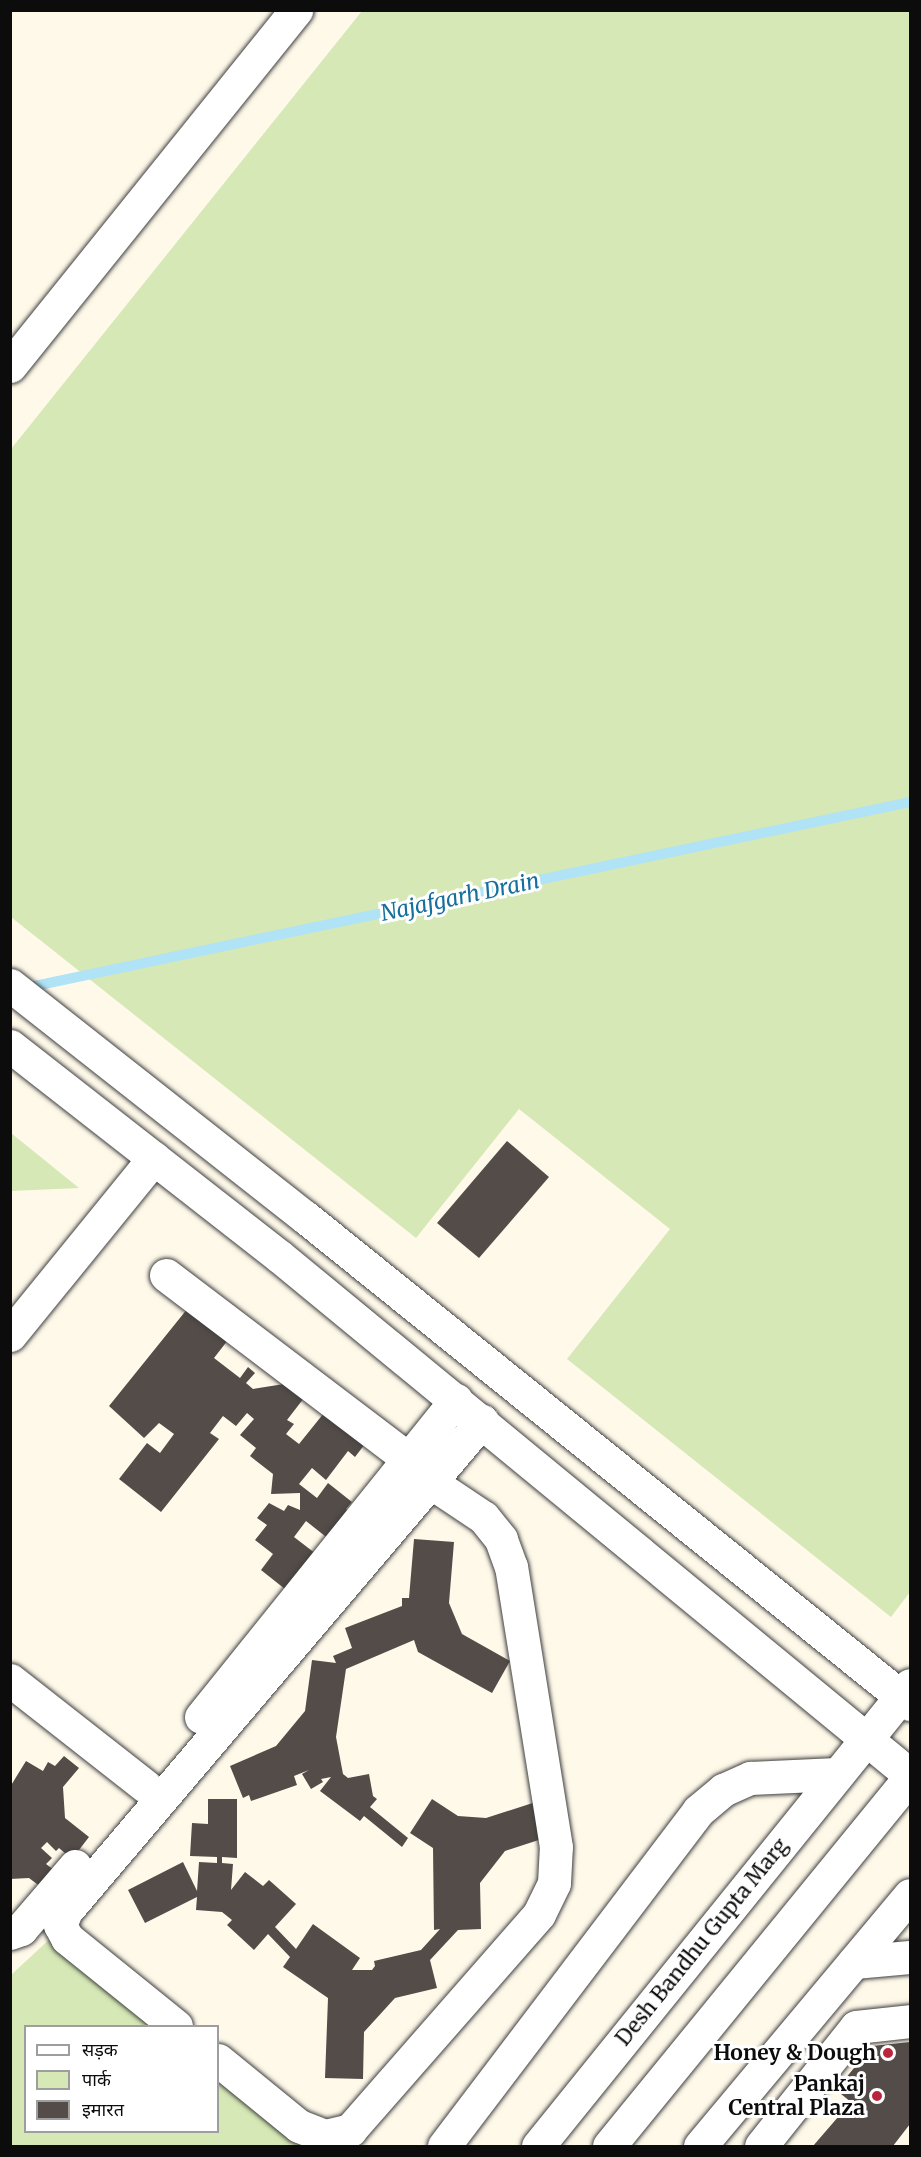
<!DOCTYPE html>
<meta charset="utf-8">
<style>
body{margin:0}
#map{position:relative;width:921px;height:2157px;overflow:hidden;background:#fff9ea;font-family:Merriweather,"Noto Sans Devanagari",serif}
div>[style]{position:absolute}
.green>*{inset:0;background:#d5e8b5}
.stream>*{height:10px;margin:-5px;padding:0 5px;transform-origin:5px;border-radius:5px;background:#b0e3f6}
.building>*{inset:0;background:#544c48}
.roads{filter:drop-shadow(0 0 2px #3f3f3f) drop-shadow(0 0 2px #3f3f3f)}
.minor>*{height:33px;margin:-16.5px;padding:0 16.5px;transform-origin:16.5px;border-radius:16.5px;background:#fff}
.dots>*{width:16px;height:16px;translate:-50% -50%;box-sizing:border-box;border:3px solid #fff;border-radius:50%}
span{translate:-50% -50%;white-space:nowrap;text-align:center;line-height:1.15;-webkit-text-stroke:6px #fff;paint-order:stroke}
.street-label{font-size:21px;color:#0c0c0c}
.poi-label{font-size:21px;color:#0c0c0c;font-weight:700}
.right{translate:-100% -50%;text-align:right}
.water-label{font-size:22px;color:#166f9c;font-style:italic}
.frame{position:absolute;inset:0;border:12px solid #0c0c0c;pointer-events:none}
.legend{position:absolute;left:24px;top:2025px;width:195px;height:108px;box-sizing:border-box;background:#fff;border:2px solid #9e9e9e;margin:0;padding:8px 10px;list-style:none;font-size:18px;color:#0c0c0c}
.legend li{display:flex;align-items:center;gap:12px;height:30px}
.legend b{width:30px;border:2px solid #9e9e9e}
</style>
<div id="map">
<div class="green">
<div style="clip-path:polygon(362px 11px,910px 11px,910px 1592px,891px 1617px,567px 1359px,670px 1229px,519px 1109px,416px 1238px,11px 917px,11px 449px)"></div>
<div style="clip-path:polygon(11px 1133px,79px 1188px,11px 1191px)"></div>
<div style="clip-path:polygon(52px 1937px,163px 2026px,26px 2026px,26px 2132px,218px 2132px,218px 2071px,311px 2146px,11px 2146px,11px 1975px)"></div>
</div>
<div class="stream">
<div style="left:25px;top:988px;width:904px;rotate:-11.87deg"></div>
</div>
<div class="building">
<div style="clip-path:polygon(507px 1141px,549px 1177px,479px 1258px,437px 1223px)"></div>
<div style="clip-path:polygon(188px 1308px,228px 1340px,214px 1358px,240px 1378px,248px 1367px,255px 1373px,246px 1383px,253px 1389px,284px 1384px,304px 1398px,287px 1420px,294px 1424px,286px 1434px,299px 1444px,328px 1408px,368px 1440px,355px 1457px,348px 1451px,326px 1480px,312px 1468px,299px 1484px,317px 1498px,328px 1483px,352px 1502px,346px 1509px,356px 1517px,335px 1544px,306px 1521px,294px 1537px,320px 1557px,290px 1593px,261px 1570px,273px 1554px,255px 1540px,267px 1525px,257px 1518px,269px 1503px,284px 1511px,288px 1505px,300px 1510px,300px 1493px,271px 1494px,273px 1474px,250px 1456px,256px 1448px,240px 1435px,254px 1419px,247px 1413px,236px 1426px,223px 1416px,210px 1433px,219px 1439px,161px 1512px,119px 1479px,147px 1443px,160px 1453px,174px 1434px,159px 1423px,144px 1438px,109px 1406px)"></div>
<div style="clip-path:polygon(414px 1539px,454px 1542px,449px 1603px,462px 1634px,510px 1661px,492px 1693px,418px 1652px,414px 1640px,346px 1669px,336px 1737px,343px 1774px,348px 1778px,369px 1774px,373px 1796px,377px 1799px,370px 1807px,408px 1838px,402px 1847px,364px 1816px,360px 1821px,320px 1791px,331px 1777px,321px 1779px,323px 1782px,311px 1789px,302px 1774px,309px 1770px,294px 1776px,297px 1785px,251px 1801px,249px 1795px,243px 1798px,230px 1766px,276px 1746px,305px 1711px,312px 1660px,336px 1663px,333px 1656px,352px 1648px,345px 1628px,402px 1606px,402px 1598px,409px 1598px)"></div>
<div style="clip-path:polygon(64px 1756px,79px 1768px,63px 1787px,65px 1818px,89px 1837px,72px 1859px,59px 1848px,56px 1851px,47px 1842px,41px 1848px,52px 1858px,46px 1864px,58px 1873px,45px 1890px,29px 1878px,10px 1879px,10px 1787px,26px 1761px,43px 1771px,48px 1762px,55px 1766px)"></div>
<div style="clip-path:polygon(208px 1799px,237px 1799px,237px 1858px,222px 1857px,222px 1863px,233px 1864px,231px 1890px,245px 1872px,263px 1886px,269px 1880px,296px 1904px,275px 1927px,296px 1949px,313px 1924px,360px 1958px,352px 1970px,372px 1970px,375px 1966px,374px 1961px,421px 1950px,440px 1929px,434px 1930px,433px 1848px,410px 1833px,432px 1799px,458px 1816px,486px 1818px,545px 1799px,551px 1836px,505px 1851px,480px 1883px,481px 1929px,458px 1930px,430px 1960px,437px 1988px,395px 1998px,364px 2032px,363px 2079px,325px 2078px,328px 1998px,283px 1967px,290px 1957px,268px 1934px,254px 1950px,227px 1925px,232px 1920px,222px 1912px,196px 1910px,197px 1897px,145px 1923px,128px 1890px,183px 1862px,197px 1891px,199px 1862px,217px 1863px,217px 1857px,190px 1856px,192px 1823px,208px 1824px)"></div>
<div style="clip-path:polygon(910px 2042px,910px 2124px,893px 2146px,813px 2146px,851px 2102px,836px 2090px,872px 2046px)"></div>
</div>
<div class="roads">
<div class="minor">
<div style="left:10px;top:366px;width:457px;rotate:-51.2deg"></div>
<div style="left:10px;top:985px;width:375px;rotate:38.2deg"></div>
<div style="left:305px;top:1217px;width:777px;rotate:38.83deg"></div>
<div style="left:10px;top:1046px;width:341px;rotate:38deg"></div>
<div style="left:279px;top:1256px;width:817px;rotate:39.44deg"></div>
<div style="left:166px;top:1275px;width:306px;rotate:37.2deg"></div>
<div style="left:10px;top:1335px;width:228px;rotate:-50.9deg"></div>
<div style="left:10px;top:1680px;width:172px;rotate:38.1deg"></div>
<div style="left:201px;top:1717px;width:407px;rotate:-51.2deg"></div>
<div style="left:10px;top:1933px;width:12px;rotate:-20deg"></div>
<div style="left:21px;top:1929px;width:83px;rotate:-49.4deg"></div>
<div style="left:854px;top:1962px;width:56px;rotate:-5.1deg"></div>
<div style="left:176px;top:2026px;width:140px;rotate:-141.1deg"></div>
<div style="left:67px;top:1938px;width:15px;rotate:-118deg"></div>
<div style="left:60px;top:1925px;width:15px;rotate:-67deg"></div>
<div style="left:66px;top:1911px;width:643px;rotate:-49.67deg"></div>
<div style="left:218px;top:2060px;width:104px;rotate:39.2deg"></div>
<div style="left:299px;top:2126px;width:28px;rotate:21deg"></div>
<div style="left:325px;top:2136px;width:26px;rotate:-13deg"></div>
<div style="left:350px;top:2130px;width:287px;rotate:-48.8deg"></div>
<div style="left:539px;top:1914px;width:34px;rotate:-64deg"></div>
<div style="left:554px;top:1883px;width:36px;rotate:-87deg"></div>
<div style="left:556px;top:1847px;width:284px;rotate:-99.1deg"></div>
<div style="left:511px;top:1567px;width:30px;rotate:-110deg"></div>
<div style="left:501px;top:1539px;width:28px;rotate:-129deg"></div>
<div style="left:483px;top:1517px;width:65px;rotate:-146.3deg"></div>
<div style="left:444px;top:2146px;width:420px;rotate:-52.8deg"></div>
<div style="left:698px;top:1811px;width:33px;rotate:-40deg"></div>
<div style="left:723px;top:1790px;width:30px;rotate:-24deg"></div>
<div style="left:750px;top:1778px;width:87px;rotate:-2.6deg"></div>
<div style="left:538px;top:2146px;width:592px;rotate:-51.1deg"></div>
<div style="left:609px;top:2146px;width:476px;rotate:-50.8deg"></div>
<div style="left:700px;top:2146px;width:327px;rotate:-50.1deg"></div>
<div style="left:761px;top:2146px;width:152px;rotate:-51.4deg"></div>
<div style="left:856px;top:2027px;width:54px;rotate:-6.3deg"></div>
</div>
</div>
<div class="dots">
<div style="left:888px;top:2053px;background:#bb253b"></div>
<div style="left:877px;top:2096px;background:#bb253b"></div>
</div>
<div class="street-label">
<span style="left:702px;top:1942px;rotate:-51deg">Desh Bandhu Gupta Marg</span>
</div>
<div class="poi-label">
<span class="right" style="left:876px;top:2053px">Honey &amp; Dough</span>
<span class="right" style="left:865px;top:2096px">Pankaj<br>Central Plaza</span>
</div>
<div class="water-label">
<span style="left:460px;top:897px;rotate:-12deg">Najafgarh Drain</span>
</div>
<div class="frame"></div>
<ul class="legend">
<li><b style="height:8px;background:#fff"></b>सड़क</li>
<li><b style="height:16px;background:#d5e8b5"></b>पार्क</li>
<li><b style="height:16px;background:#544c48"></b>इमारत</li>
</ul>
</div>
